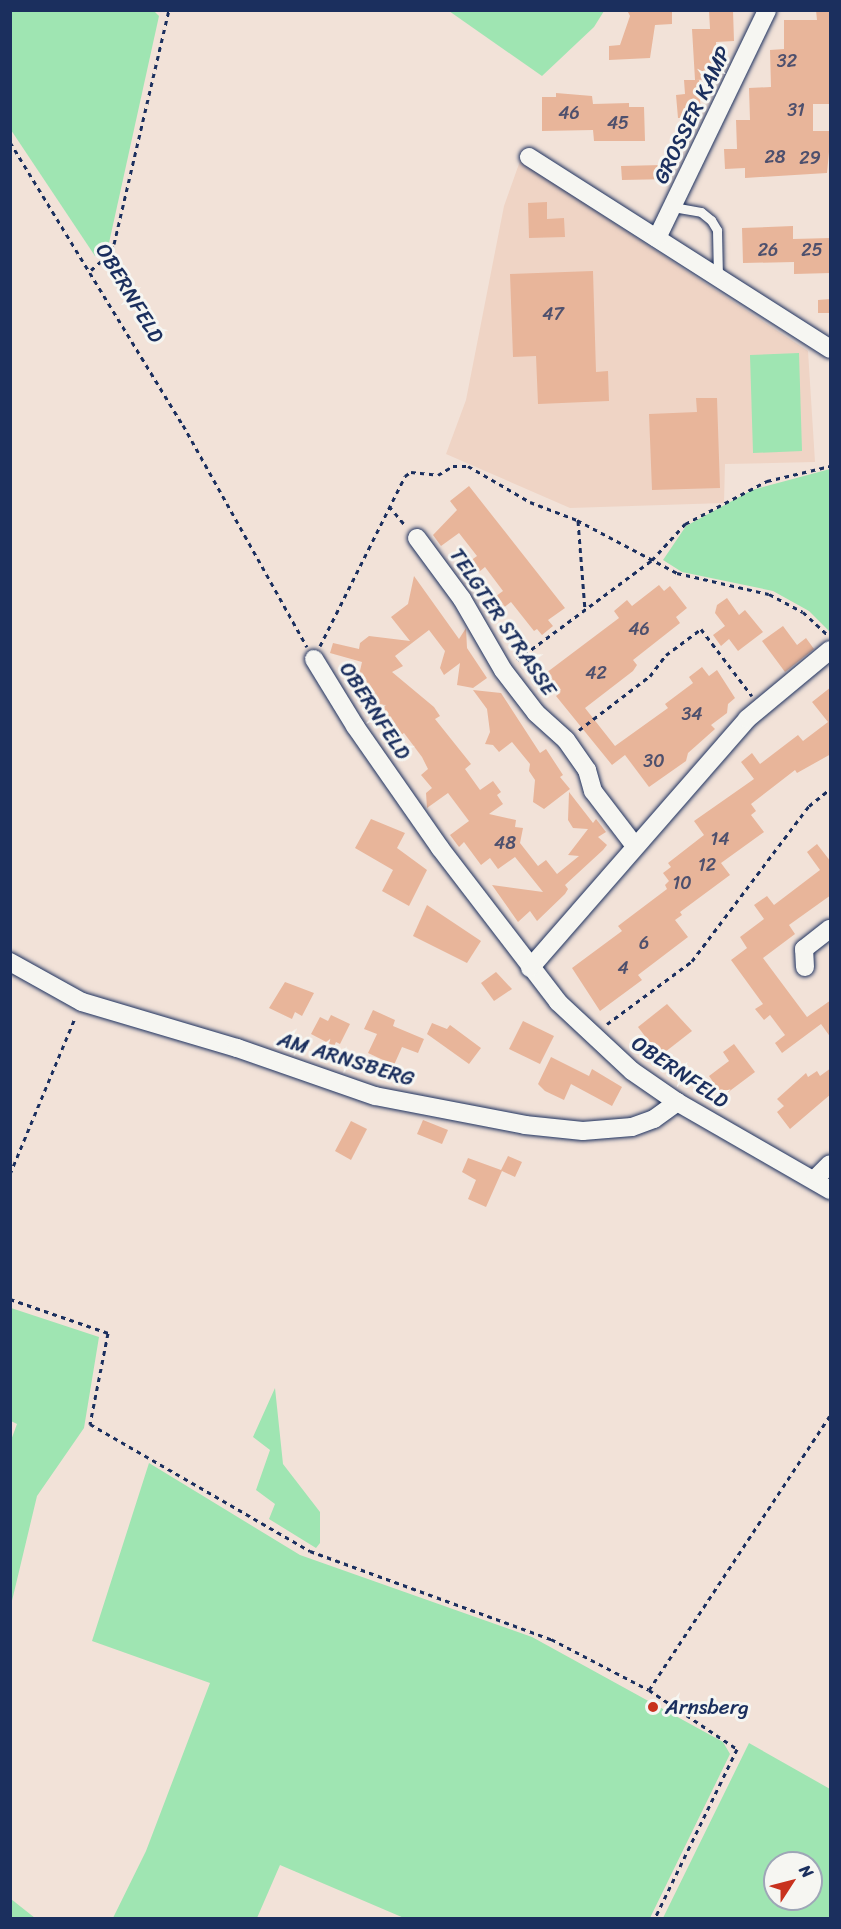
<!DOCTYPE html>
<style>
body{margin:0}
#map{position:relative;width:841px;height:1929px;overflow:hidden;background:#f2e2d8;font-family:Sriracha,sans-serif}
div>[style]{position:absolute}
.built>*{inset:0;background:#efd4c5}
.green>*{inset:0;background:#9fe5b2}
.building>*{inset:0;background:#e8b59a}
.path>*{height:3px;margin-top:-1.5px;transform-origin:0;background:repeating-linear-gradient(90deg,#1b2f5e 0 4.5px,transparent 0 9px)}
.roads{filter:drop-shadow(0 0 2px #1b2f5e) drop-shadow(0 0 2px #1b2f5e)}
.lane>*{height:9px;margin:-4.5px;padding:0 4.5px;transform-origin:4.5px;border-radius:4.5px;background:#f6f6f2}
.street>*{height:18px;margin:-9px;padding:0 9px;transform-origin:9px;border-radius:9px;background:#f6f6f2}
.dots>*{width:16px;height:16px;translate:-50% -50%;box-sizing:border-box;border:3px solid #f6f6f2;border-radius:50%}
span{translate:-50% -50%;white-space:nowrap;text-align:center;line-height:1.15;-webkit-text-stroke:6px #f6f6f2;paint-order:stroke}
.number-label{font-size:18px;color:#4e506d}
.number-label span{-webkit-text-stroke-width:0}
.street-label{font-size:21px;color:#1b2f5e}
.poi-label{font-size:21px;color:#1b2f5e}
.left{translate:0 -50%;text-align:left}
.frame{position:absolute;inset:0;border:12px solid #1b2f5e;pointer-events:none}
.north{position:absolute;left:763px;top:1851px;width:60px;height:60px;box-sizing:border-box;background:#f6f6f2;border:2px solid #9ea6b7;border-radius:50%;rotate:54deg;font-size:16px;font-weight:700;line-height:24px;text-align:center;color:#1b2f5e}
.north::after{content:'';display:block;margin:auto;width:21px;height:27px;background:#c8321e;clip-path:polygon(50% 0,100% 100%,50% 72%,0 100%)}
</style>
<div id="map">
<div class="built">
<div style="clip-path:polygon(520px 161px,808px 351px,815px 462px,725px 464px,724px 503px,570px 508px,446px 454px,466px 400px,504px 206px)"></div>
</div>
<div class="green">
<div style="clip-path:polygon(153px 10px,159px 16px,109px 243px,103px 254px,95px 256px,11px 130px,11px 11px)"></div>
<div style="clip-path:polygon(449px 11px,604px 11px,594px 27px,542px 76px)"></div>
<div style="clip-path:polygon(799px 353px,802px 451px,753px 453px,750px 355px)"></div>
<div style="clip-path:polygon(830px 469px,830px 632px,809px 611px,773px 591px,682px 572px,663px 560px,686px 526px,752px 490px)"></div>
<div style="clip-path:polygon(11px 1308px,99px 1337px,84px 1428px,37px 1496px,11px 1605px,10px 1443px,17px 1424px,11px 1421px)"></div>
<div style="clip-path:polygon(275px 1388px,283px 1464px,320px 1512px,320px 1543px,316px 1548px,269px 1519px,275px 1504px,256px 1490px,270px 1450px,253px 1437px)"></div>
<div style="clip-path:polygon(149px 1463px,300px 1555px,532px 1637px,723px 1742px,730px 1754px,650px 1918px,404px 1918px,280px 1865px,257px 1918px,113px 1918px,146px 1851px,210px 1683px,92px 1641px)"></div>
<div style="clip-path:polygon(evenodd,749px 1743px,830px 1789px,830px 1918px,663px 1918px,749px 1743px,775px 1863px,811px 1863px,811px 1899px,775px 1899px,775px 1863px)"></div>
<div style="clip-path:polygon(10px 1899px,11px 1899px,35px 1918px,11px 1918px)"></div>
</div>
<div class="building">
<div style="clip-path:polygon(627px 10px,672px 10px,672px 24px,655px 25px,650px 58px,609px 60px,609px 46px,620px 45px,630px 16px)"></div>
<div style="clip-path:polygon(709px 10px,733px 10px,734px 41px,716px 42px,718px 79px,695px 80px,692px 29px,710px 29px)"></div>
<div style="clip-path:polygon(816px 10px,831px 10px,831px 104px,813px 104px,813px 131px,831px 131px,827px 173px,745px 178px,745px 168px,725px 169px,724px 149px,737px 149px,736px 120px,750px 120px,749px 88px,771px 87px,770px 50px,784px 49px,784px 20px,817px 20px)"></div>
<div style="clip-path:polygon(684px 80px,699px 80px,701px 117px,678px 118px,676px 95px,685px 94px)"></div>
<div style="clip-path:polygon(556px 93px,592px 96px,593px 104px,629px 103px,629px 107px,644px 107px,645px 141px,594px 141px,593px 130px,542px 131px,542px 97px,556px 97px)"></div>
<div style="clip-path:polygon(662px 165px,670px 165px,671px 179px,622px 180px,621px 166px)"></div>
<div style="clip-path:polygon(547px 202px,547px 219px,564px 218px,565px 237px,529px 238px,528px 203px)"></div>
<div style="clip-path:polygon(793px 226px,793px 239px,831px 238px,831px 273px,794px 274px,794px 262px,743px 263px,742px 228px)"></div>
<div style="clip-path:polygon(593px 271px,596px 372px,608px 371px,609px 401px,538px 404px,536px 356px,513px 357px,510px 274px)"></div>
<div style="clip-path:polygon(831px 299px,831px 313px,818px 313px,818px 300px)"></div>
<div style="clip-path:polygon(696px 398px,717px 398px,720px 488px,652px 490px,649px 414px,697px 412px)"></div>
<div style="clip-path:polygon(469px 486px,565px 608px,548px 620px,553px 626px,542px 635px,537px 629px,534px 631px,511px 602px,494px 615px,485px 604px,503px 591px,485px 567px,468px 581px,463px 575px,459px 569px,477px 556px,459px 533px,441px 546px,433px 535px,457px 510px,450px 501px)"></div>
<div style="clip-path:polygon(414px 576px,459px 639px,466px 628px,467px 648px,487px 678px,473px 688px,457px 685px,460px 663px,444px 675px,440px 668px,445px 651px,429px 630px,395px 656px,403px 666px,392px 672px,434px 707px,440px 716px,435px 719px,471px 764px,465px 769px,480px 790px,493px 781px,501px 792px,497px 795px,503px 804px,489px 814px,516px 820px,515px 827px,523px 828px,520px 843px,538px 866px,546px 860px,557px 874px,579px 856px,568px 855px,588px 829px,573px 828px,568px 820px,569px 792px,593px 823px,596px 819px,606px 832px,598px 837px,607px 845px,603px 850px,565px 885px,568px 889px,565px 894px,537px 921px,530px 911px,518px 922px,492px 885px,543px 892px,515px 857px,498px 869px,490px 858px,481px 865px,464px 842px,459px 847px,450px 835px,469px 821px,448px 793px,427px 808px,426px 793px,432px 788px,421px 775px,428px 769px,422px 757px,404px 733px,401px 735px,377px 707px,369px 713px,355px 693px,362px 662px,330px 653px,333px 643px,359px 649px,360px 643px,369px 636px,410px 641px,391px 617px,408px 604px)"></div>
<div style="clip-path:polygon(659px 585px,664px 591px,670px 586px,687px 608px,676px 617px,680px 623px,633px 660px,637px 665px,633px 671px,585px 708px,615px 746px,668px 708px,665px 704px,693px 683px,689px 677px,702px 667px,709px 676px,717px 670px,735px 698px,728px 704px,727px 713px,711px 725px,715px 729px,688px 753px,686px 761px,649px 787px,625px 755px,612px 765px,556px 696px,560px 693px,546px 673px,619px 618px,614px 611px,627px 600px,632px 606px)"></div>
<div style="clip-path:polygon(727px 598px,739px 615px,745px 610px,763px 632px,738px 651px,729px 639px,721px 646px,713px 635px,725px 626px,715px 613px,717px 605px)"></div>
<div style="clip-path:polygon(783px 626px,797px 645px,806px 638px,814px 649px,785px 672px,762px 641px)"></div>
<div style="clip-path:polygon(831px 687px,831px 754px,797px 773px,795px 770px,751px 804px,756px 811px,751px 815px,764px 832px,721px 863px,730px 875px,680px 912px,682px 915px,675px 920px,688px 937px,638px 975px,642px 980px,600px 1011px,572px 968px,622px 931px,618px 926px,667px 889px,665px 885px,669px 881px,663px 873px,671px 867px,668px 863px,704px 835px,694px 821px,754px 779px,741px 762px,752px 753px,760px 764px,798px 735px,803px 741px,828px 722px,812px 702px)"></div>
<div style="clip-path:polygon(473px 690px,501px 693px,540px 753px,546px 749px,563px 775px,560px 777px,570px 789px,544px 809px,533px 802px,535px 780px,529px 771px,530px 764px,512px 742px,499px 752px,493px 745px,485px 744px,490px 732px,487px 709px)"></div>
<div style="clip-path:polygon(371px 819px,405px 833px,397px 848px,427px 870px,409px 906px,382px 891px,393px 870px,355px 848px)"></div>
<div style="clip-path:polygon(817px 844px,831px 862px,831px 895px,789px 925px,795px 934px,763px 958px,807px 1017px,831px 1000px,831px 1038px,821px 1024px,782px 1053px,775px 1043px,785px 1035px,770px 1015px,764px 1020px,755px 1009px,763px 1004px,731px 960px,747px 948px,740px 937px,764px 919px,754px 905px,767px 896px,774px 905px,820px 870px,807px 852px)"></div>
<div style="clip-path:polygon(427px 905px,481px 941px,467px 963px,413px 936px)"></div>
<div style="clip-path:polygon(496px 972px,512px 989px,494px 1001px,481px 983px)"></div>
<div style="clip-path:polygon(285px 982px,314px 993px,302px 1016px,295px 1012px,292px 1019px,269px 1008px)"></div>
<div style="clip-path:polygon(667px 1004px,692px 1031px,660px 1056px,638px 1027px)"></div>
<div style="clip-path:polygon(373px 1010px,395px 1020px,393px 1026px,424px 1039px,418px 1053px,402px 1047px,394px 1065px,368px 1053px,377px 1034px,364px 1029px)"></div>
<div style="clip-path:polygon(331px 1015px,350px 1024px,340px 1044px,336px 1042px,334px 1046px,311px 1034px,320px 1017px,328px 1021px)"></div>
<div style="clip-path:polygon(523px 1021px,554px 1036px,540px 1064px,509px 1049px)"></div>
<div style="clip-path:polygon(432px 1023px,447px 1029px,450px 1025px,481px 1048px,469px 1064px,427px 1034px)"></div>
<div style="clip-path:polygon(734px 1044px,755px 1072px,723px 1096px,709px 1076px,729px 1061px,723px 1052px)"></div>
<div style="clip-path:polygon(551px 1057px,589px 1076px,592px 1069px,622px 1087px,612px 1106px,571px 1084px,564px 1100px,545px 1091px,538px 1084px)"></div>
<div style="clip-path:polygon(831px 1068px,831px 1094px,790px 1129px,777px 1112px,784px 1106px,777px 1099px,806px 1073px,808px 1077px,817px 1071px,820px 1076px)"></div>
<div style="clip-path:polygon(423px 1120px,448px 1130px,442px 1144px,417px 1134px)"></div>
<div style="clip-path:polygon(351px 1121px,367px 1129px,351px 1160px,335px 1151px)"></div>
<div style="clip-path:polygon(508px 1156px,522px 1162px,515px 1177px,502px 1171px,486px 1207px,468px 1199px,476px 1180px,462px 1172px,468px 1158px,501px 1170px)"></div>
</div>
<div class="path">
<div style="left:10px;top:142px;width:332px;rotate:58.6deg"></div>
<div style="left:183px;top:425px;width:254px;rotate:60.8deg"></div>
<div style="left:91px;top:270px;width:20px;rotate:-41deg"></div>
<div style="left:106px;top:257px;width:15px;rotate:-58deg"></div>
<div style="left:114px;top:244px;width:240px;rotate:-76.8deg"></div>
<div style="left:389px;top:506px;width:26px;rotate:50deg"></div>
<div style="left:578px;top:521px;width:88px;rotate:85.5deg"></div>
<div style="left:320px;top:646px;width:190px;rotate:-63.4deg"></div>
<div style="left:405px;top:476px;width:7px;rotate:-34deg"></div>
<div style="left:411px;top:472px;width:27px;rotate:6deg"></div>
<div style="left:438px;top:475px;width:17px;rotate:-31deg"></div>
<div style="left:453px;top:466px;width:15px"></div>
<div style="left:468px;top:466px;width:72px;rotate:30.1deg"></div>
<div style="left:530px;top:502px;width:50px;rotate:21deg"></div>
<div style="left:577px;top:520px;width:113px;rotate:27.9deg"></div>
<div style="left:677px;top:573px;width:94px;rotate:12.9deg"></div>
<div style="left:769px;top:594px;width:38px;rotate:28deg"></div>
<div style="left:803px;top:612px;width:34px;rotate:43deg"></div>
<div style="left:517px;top:660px;width:168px;rotate:-36.5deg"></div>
<div style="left:652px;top:560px;width:49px;rotate:-47.5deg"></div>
<div style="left:685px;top:524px;width:93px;rotate:-27.7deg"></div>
<div style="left:767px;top:481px;width:65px;rotate:-13.4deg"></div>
<div style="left:579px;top:730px;width:89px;rotate:-37.3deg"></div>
<div style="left:650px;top:676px;width:26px;rotate:-53deg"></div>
<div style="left:666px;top:655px;width:44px;rotate:-36.6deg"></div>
<div style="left:701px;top:629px;width:84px;rotate:52.7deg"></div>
<div style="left:607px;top:1024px;width:106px;rotate:-36.5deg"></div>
<div style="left:692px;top:961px;width:194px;rotate:-53deg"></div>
<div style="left:809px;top:806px;width:27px;rotate:-39deg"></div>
<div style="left:10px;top:1174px;width:169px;rotate:-67.4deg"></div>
<div style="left:10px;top:1299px;width:104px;rotate:19.1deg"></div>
<div style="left:108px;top:1333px;width:93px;rotate:101.2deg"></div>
<div style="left:90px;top:1424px;width:254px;rotate:30deg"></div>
<div style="left:310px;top:1551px;width:257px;rotate:20.1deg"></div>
<div style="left:551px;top:1639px;width:110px;rotate:27.5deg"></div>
<div style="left:649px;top:1690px;width:328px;rotate:-56.6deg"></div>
<div style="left:649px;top:1690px;width:106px;rotate:33.8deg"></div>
<div style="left:737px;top:1749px;width:188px;rotate:115.9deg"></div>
</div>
<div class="roads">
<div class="lane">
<div style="left:673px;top:207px;width:28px;rotate:10deg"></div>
<div style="left:701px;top:212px;width:13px;rotate:39deg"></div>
<div style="left:711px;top:220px;width:12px;rotate:59deg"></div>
<div style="left:717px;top:230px;width:47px;rotate:88.8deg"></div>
</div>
<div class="street">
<div style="left:529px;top:157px;width:357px;rotate:32.5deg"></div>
<div style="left:657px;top:238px;width:253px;rotate:-64.2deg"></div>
<div style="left:417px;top:538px;width:76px;rotate:53.6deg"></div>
<div style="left:462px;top:599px;width:82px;rotate:60deg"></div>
<div style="left:503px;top:670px;width:54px;rotate:52.5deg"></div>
<div style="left:536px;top:713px;width:40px;rotate:42deg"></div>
<div style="left:566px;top:740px;width:37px;rotate:55deg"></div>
<div style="left:587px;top:770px;width:22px;rotate:74deg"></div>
<div style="left:593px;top:791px;width:69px;rotate:52.6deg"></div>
<div style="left:314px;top:659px;width:79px;rotate:58.5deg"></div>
<div style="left:355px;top:726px;width:149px;rotate:55.1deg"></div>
<div style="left:440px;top:848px;width:194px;rotate:52.5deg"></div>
<div style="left:558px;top:1002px;width:101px;rotate:43deg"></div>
<div style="left:632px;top:1071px;width:55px;rotate:34.6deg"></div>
<div style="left:677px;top:1102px;width:177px;rotate:29.9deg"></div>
<div style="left:10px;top:962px;width:82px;rotate:29.1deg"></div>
<div style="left:82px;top:1002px;width:162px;rotate:16.5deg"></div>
<div style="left:237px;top:1048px;width:146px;rotate:19.2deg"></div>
<div style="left:375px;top:1096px;width:153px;rotate:10.9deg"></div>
<div style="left:525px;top:1125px;width:58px;rotate:5.9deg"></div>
<div style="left:583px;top:1131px;width:49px;rotate:-4.7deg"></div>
<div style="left:632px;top:1127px;width:23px;rotate:-20deg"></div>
<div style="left:654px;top:1119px;width:29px;rotate:-36deg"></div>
<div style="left:805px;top:967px;width:18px;rotate:-93deg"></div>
<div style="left:804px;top:949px;width:33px;rotate:-38deg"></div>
<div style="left:530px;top:968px;width:330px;rotate:-48.9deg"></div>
<div style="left:747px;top:719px;width:108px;rotate:-39.7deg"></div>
<div style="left:815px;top:1179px;width:21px;rotate:-45deg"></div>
</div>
</div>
<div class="dots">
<div style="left:653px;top:1707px;background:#c8321e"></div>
</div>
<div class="number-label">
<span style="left:787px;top:61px">32</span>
<span style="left:796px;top:110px">31</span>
<span style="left:569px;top:113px">46</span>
<span style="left:618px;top:123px">45</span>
<span style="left:775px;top:157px">28</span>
<span style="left:810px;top:158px">29</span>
<span style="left:768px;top:250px">26</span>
<span style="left:812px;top:250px">25</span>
<span style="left:553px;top:314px">47</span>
<span style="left:639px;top:629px">46</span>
<span style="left:596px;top:673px">42</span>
<span style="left:692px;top:714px">34</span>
<span style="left:654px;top:761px">30</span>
<span style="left:720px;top:839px">14</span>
<span style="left:505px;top:843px">48</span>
<span style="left:707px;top:865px">12</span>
<span style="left:682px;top:883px">10</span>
<span style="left:644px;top:943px">6</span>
<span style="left:623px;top:968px">4</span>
</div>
<div class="street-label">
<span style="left:692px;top:115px;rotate:-64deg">GROSSER KAMP</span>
<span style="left:130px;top:293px;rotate:59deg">OBERNFELD</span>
<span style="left:503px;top:622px;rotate:56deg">TELGTER STRASSE</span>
<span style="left:375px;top:711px;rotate:57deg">OBERNFELD</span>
<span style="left:346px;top:1059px;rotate:17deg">AM ARNSBERG</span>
<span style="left:680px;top:1072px;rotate:34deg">OBERNFELD</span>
</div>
<div class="poi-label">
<span class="left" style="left:665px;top:1707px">Arnsberg</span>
</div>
<div class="frame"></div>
<div class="north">N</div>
</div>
